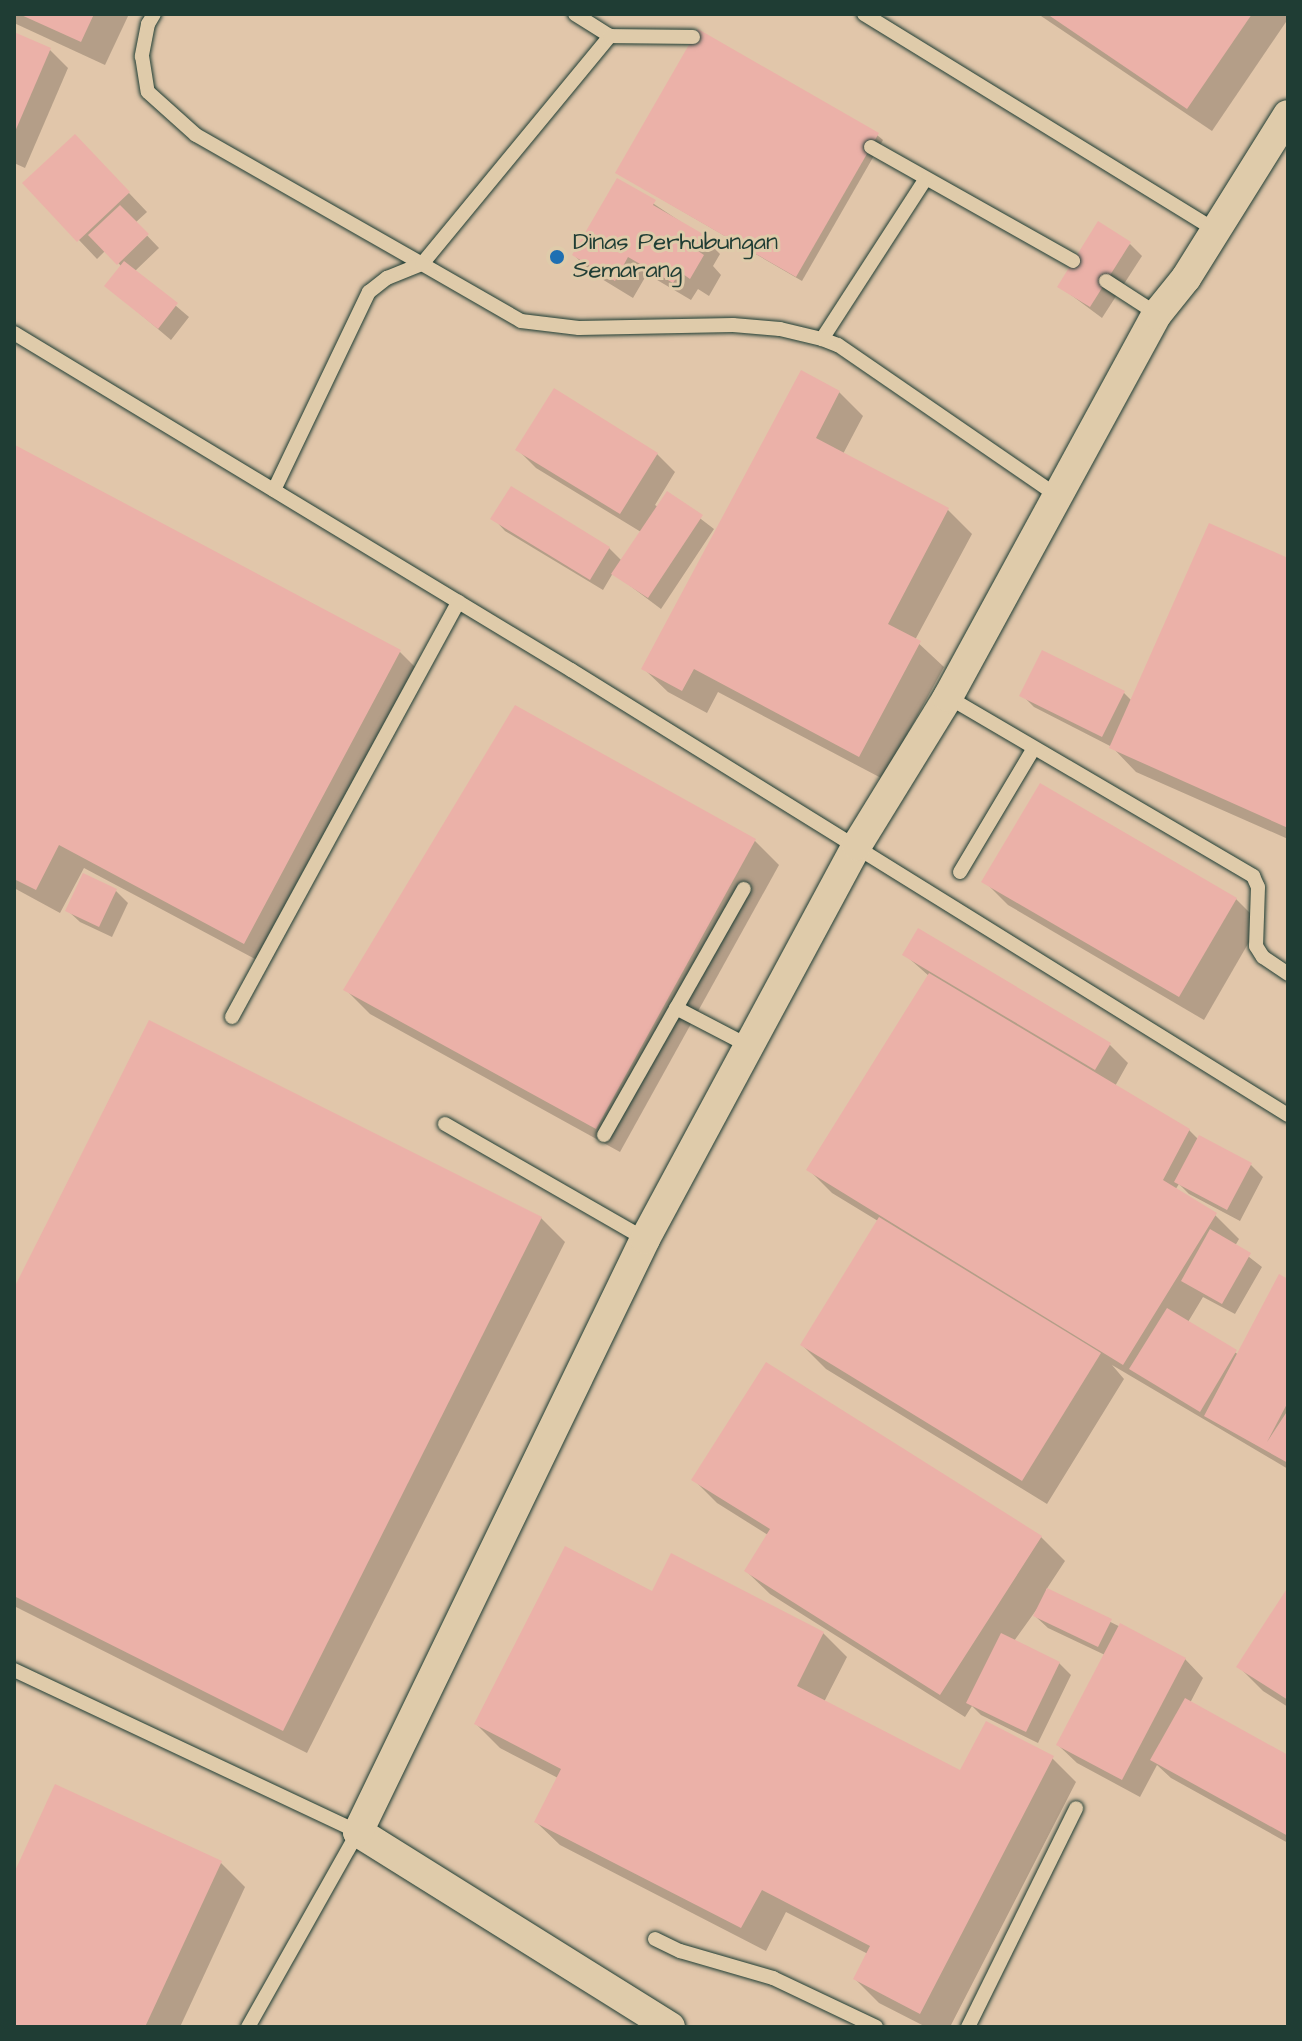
<!DOCTYPE html>
<style>
body{margin:0}
#map{position:relative;width:1302px;height:2041px;overflow:hidden;background:#e1c6aa;font-family:"Architects Daughter",sans-serif}
div>[style]{position:absolute}
.shadow>*{inset:0;background:#0003}
.building>*{inset:0;background:#ebb1a8}
.roads{filter:drop-shadow(0 0 2px #1f3d34) drop-shadow(0 0 2px #1f3d34)}
.lane>*{height:14px;margin:-7px;padding:0 7px;transform-origin:7px;border-radius:7px;background:#dfcbaa}
.street>*{height:30px;margin:-15px;padding:0 15px;transform-origin:15px;border-radius:15px;background:#dfcbaa}
.dots>*{width:22px;height:22px;translate:-50% -50%;box-sizing:border-box;border:4px solid #dfcbaa;border-radius:50%}
span{translate:-50% -50%;white-space:nowrap;text-align:center;line-height:1.15;-webkit-text-stroke:6px #dfcbaa;paint-order:stroke}
.poi-label{font-size:24px;color:#1f3d34}
.left{translate:0 -50%;text-align:left}
.frame{position:absolute;inset:0;border:16px solid #1f3d34;pointer-events:none}
</style>
<div id="map">
<div class="shadow">
<div style="clip-path:polygon(14px 14px,129px 14px,105px 65px,14px 23px)"></div>
<div style="clip-path:polygon(1038px 14px,1288px 14px,1288px 19px,1212px 131px)"></div>
<div style="clip-path:polygon(14px 34px,50px 50px,68px 68px,25px 168px,14px 163px)"></div>
<div style="clip-path:polygon(877px 135px,883px 140px,802px 281px,617px 173px)"></div>
<div style="clip-path:polygon(93px 155px,147px 212px,135px 223px,159px 248px,135px 271px,189px 317px,171px 340px,107px 286px,122px 267px,106px 250px,97px 259px,25px 183px)"></div>
<div style="clip-path:polygon(618px 180px,702px 236px,720px 254px,713px 266px,721px 275px,709px 296px,698px 289px,691px 300px,647px 274px,633px 298px,592px 273px,574px 255px)"></div>
<div style="clip-path:polygon(1130px 244px,1142px 256px,1102px 318px,1059px 286px)"></div>
<div style="clip-path:polygon(839px 392px,863px 416px,843px 454px,948px 510px,972px 534px,915px 640px,944px 667px,883px 779px,718px 692px,707px 713px,668px 692px,644px 669px)"></div>
<div style="clip-path:polygon(16px 447px,400px 652px,424px 676px,268px 966px,84px 868px,60px 913px,14px 888px)"></div>
<div style="clip-path:polygon(518px 450px,657px 454px,675px 472px,655px 505px,658px 507px,667px 493px,714px 529px,661px 609px,613px 573px,603px 590px,505px 531px,493px 518px,609px 548px,622px 561px,641px 532px,536px 468px)"></div>
<div style="clip-path:polygon(1288px 560px,1288px 839px,1136px 772px,1112px 747px,1034px 707px,1022px 695px,1124px 693px,1132px 701px)"></div>
<div style="clip-path:polygon(516px 708px,755px 841px,779px 865px,620px 1152px,370px 1014px,346px 990px)"></div>
<div style="clip-path:polygon(84px 875px,116px 891px,128px 903px,112px 937px,80px 922px,67px 910px)"></div>
<div style="clip-path:polygon(984px 881px,1236px 899px,1260px 923px,1204px 1020px,1008px 905px)"></div>
<div style="clip-path:polygon(919px 931px,1110px 1045px,1128px 1063px,1114px 1088px,1189px 1130px,1199px 1140px,1251px 1165px,1263px 1177px,1240px 1221px,1189px 1194px,1179px 1184px,1175px 1190px,1215px 1215px,1239px 1239px,1235px 1246px,1262px 1267px,1235px 1314px,1203px 1297px,1188px 1322px,1239px 1355px,1288px 1281px,1288px 1469px,1112px 1365px,1124px 1379px,1047px 1504px,826px 1369px,802px 1345px,878px 1221px,832px 1193px,808px 1169px,929px 976px,904px 954px)"></div>
<div style="clip-path:polygon(541px 1218px,565px 1242px,307px 1753px,14px 1606px,14px 1292px)"></div>
<div style="clip-path:polygon(693px 1479px,1041px 1537px,1065px 1561px,1046px 1590px,1185px 1659px,1203px 1678px,1190px 1703px,1288px 1757px,1288px 1843px,1171px 1778px,1157px 1765px,1140px 1797px,1077px 1763px,1058px 1745px,1105px 1655px,1048px 1628px,1035px 1616px,1042px 1602px,1014px 1641px,1059px 1663px,1071px 1675px,1038px 1743px,981px 1715px,972px 1706px,965px 1717px,770px 1594px,746px 1571px,768px 1535px,717px 1503px)"></div>
<div style="clip-path:polygon(1288px 1590px,1288px 1707px,1263px 1691px,1239px 1667px)"></div>
<div style="clip-path:polygon(653px 1593px,823px 1633px,847px 1657px,824px 1702px,961px 1773px,1052px 1758px,1076px 1782px,950px 2027px,926px 2027px,879px 2003px,855px 1979px,868px 1954px,786px 1912px,766px 1951px,560px 1845px,536px 1822px,558px 1778px,500px 1748px,476px 1724px)"></div>
<div style="clip-path:polygon(221px 1863px,245px 1887px,180px 2027px,14px 2027px,14px 1877px)"></div>
</div>
<div class="building">
<div style="clip-path:polygon(19px 14px,94px 14px,81px 42px)"></div>
<div style="clip-path:polygon(1047px 14px,1252px 14px,1187px 109px)"></div>
<div style="clip-path:polygon(698px 29px,879px 133px,796px 277px,615px 173px)"></div>
<div style="clip-path:polygon(14px 32px,51px 48px,14px 134px)"></div>
<div style="clip-path:polygon(75px 134px,130px 192px,77px 242px,22px 183px)"></div>
<div style="clip-path:polygon(617px 178px,656px 200px,653px 205px,703px 234px,695px 249px,704px 255px,690px 279px,680px 272px,673px 283px,628px 257px,615px 281px,572px 255px)"></div>
<div style="clip-path:polygon(120px 205px,149px 234px,117px 265px,88px 235px)"></div>
<div style="clip-path:polygon(1098px 221px,1131px 242px,1090px 307px,1057px 287px)"></div>
<div style="clip-path:polygon(124px 261px,178px 303px,158px 329px,104px 286px)"></div>
<div style="clip-path:polygon(801px 370px,840px 391px,816px 438px,949px 508px,888px 624px,921px 641px,859px 757px,694px 669px,682px 691px,641px 669px)"></div>
<div style="clip-path:polygon(554px 388px,658px 453px,620px 514px,515px 450px)"></div>
<div style="clip-path:polygon(15px 445px,401px 650px,244px 944px,59px 845px,36px 890px,14px 879px)"></div>
<div style="clip-path:polygon(511px 486px,610px 547px,590px 580px,490px 519px)"></div>
<div style="clip-path:polygon(667px 491px,703px 515px,648px 598px,611px 574px)"></div>
<div style="clip-path:polygon(1209px 523px,1288px 558px,1288px 828px,1109px 748px)"></div>
<div style="clip-path:polygon(1042px 650px,1125px 691px,1102px 737px,1019px 696px)"></div>
<div style="clip-path:polygon(515px 705px,756px 839px,596px 1129px,343px 990px)"></div>
<div style="clip-path:polygon(1040px 783px,1237px 898px,1179px 997px,981px 882px)"></div>
<div style="clip-path:polygon(83px 873px,117px 889px,99px 927px,65px 911px)"></div>
<div style="clip-path:polygon(918px 928px,1111px 1043px,1095px 1070px,902px 955px)"></div>
<div style="clip-path:polygon(929px 973px,1190px 1129px,1163px 1180px,1217px 1213px,1123px 1365px,806px 1170px)"></div>
<div style="clip-path:polygon(149px 1020px,542px 1217px,283px 1731px,14px 1596px,14px 1288px)"></div>
<div style="clip-path:polygon(1199px 1135px,1252px 1163px,1227px 1210px,1174px 1182px)"></div>
<div style="clip-path:polygon(879px 1217px,1101px 1353px,1022px 1481px,800px 1345px)"></div>
<div style="clip-path:polygon(1210px 1229px,1251px 1253px,1222px 1304px,1181px 1281px)"></div>
<div style="clip-path:polygon(1279px 1274px,1288px 1279px,1288px 1402px,1267px 1442px,1288px 1410px,1288px 1463px,1204px 1416px)"></div>
<div style="clip-path:polygon(1167px 1308px,1237px 1350px,1200px 1412px,1129px 1369px)"></div>
<div style="clip-path:polygon(766px 1362px,1042px 1536px,940px 1695px,744px 1571px,770px 1529px,691px 1480px)"></div>
<div style="clip-path:polygon(565px 1546px,652px 1591px,671px 1553px,824px 1632px,797px 1686px,960px 1770px,986px 1721px,1054px 1756px,920px 2014px,853px 1979px,870px 1946px,762px 1890px,741px 1928px,534px 1822px,561px 1769px,474px 1724px)"></div>
<div style="clip-path:polygon(1288px 1587px,1288px 1700px,1236px 1667px)"></div>
<div style="clip-path:polygon(1047px 1588px,1112px 1619px,1098px 1647px,1033px 1616px)"></div>
<div style="clip-path:polygon(1120px 1623px,1186px 1658px,1122px 1780px,1056px 1745px)"></div>
<div style="clip-path:polygon(1001px 1633px,1060px 1662px,1026px 1732px,966px 1703px)"></div>
<div style="clip-path:polygon(1185px 1698px,1288px 1755px,1288px 1836px,1150px 1760px)"></div>
<div style="clip-path:polygon(55px 1784px,222px 1861px,145px 2027px,14px 2027px,14px 1873px)"></div>
</div>
<div class="roads">
<div class="lane">
<div style="left:154px;top:14px;width:12px;rotate:121deg"></div>
<div style="left:148px;top:24px;width:33px;rotate:101deg"></div>
<div style="left:142px;top:56px;width:36px;rotate:81deg"></div>
<div style="left:148px;top:92px;width:64px;rotate:41.9deg"></div>
<div style="left:196px;top:135px;width:260px;rotate:29.7deg"></div>
<div style="left:422px;top:264px;width:296px;rotate:-50.5deg"></div>
<div style="left:575px;top:14px;width:41px;rotate:32.2deg"></div>
<div style="left:610px;top:36px;width:83px;rotate:0.7deg"></div>
<div style="left:864px;top:14px;width:412px;rotate:31.6deg"></div>
<div style="left:871px;top:147px;width:232px;rotate:29.4deg"></div>
<div style="left:1106px;top:281px;width:61px;rotate:32.9deg"></div>
<div style="left:14px;top:333px;width:651px;rotate:31.18deg"></div>
<div style="left:571px;top:670px;width:844px;rotate:31.83deg"></div>
<div style="left:822px;top:339px;width:189px;rotate:-57.1deg"></div>
<div style="left:274px;top:490px;width:220px;rotate:-64.4deg"></div>
<div style="left:369px;top:292px;width:23px;rotate:-38deg"></div>
<div style="left:387px;top:278px;width:38px;rotate:-22deg"></div>
<div style="left:422px;top:264px;width:114px;rotate:29.9deg"></div>
<div style="left:521px;top:321px;width:58px;rotate:6.9deg"></div>
<div style="left:579px;top:328px;width:154px;rotate:-1.1deg"></div>
<div style="left:733px;top:325px;width:47px;rotate:4.9deg"></div>
<div style="left:780px;top:329px;width:43px;rotate:13.4deg"></div>
<div style="left:822px;top:339px;width:17px;rotate:21deg"></div>
<div style="left:838px;top:345px;width:267px;rotate:34.5deg"></div>
<div style="left:948px;top:697px;width:354px;rotate:30.4deg"></div>
<div style="left:1253px;top:876px;width:12px;rotate:66deg"></div>
<div style="left:1258px;top:887px;width:59px;rotate:91.9deg"></div>
<div style="left:1256px;top:946px;width:13px;rotate:58deg"></div>
<div style="left:1263px;top:957px;width:30px;rotate:34deg"></div>
<div style="left:960px;top:872px;width:144px;rotate:-59.2deg"></div>
<div style="left:676px;top:1008px;width:82px;rotate:27.5deg"></div>
<div style="left:232px;top:1017px;width:473px;rotate:-61.4deg"></div>
<div style="left:445px;top:1124px;width:231px;rotate:29.9deg"></div>
<div style="left:604px;top:1135px;width:283px;rotate:-60.4deg"></div>
<div style="left:14px;top:1670px;width:380px;rotate:25.2deg"></div>
<div style="left:358px;top:1832px;width:224px;rotate:119.4deg"></div>
<div style="left:655px;top:1939px;width:28px;rotate:26deg"></div>
<div style="left:680px;top:1951px;width:97px;rotate:16.2deg"></div>
<div style="left:773px;top:1978px;width:114px;rotate:25.4deg"></div>
<div style="left:968px;top:2027px;width:244px;rotate:-63.7deg"></div>
</div>
<div class="street">
<div style="left:670px;top:2027px;width:368px;rotate:-148deg"></div>
<div style="left:358px;top:1832px;width:659px;rotate:-64.17deg"></div>
<div style="left:645px;top:1239px;width:447px;rotate:-61.7deg"></div>
<div style="left:857px;top:845px;width:174px;rotate:-58.4deg"></div>
<div style="left:948px;top:697px;width:436px;rotate:-61.4deg"></div>
<div style="left:1157px;top:314px;width:46px;rotate:-51.1deg"></div>
<div style="left:1186px;top:278px;width:192px;rotate:-58deg"></div>
</div>
</div>
<div class="dots">
<div style="left:557px;top:257px;background:#1f6fb2"></div>
</div>
<div class="poi-label">
<span class="left" style="left:573px;top:257px">Dinas Perhubungan<br>Semarang</span>
</div>
<div class="frame"></div>
</div>
